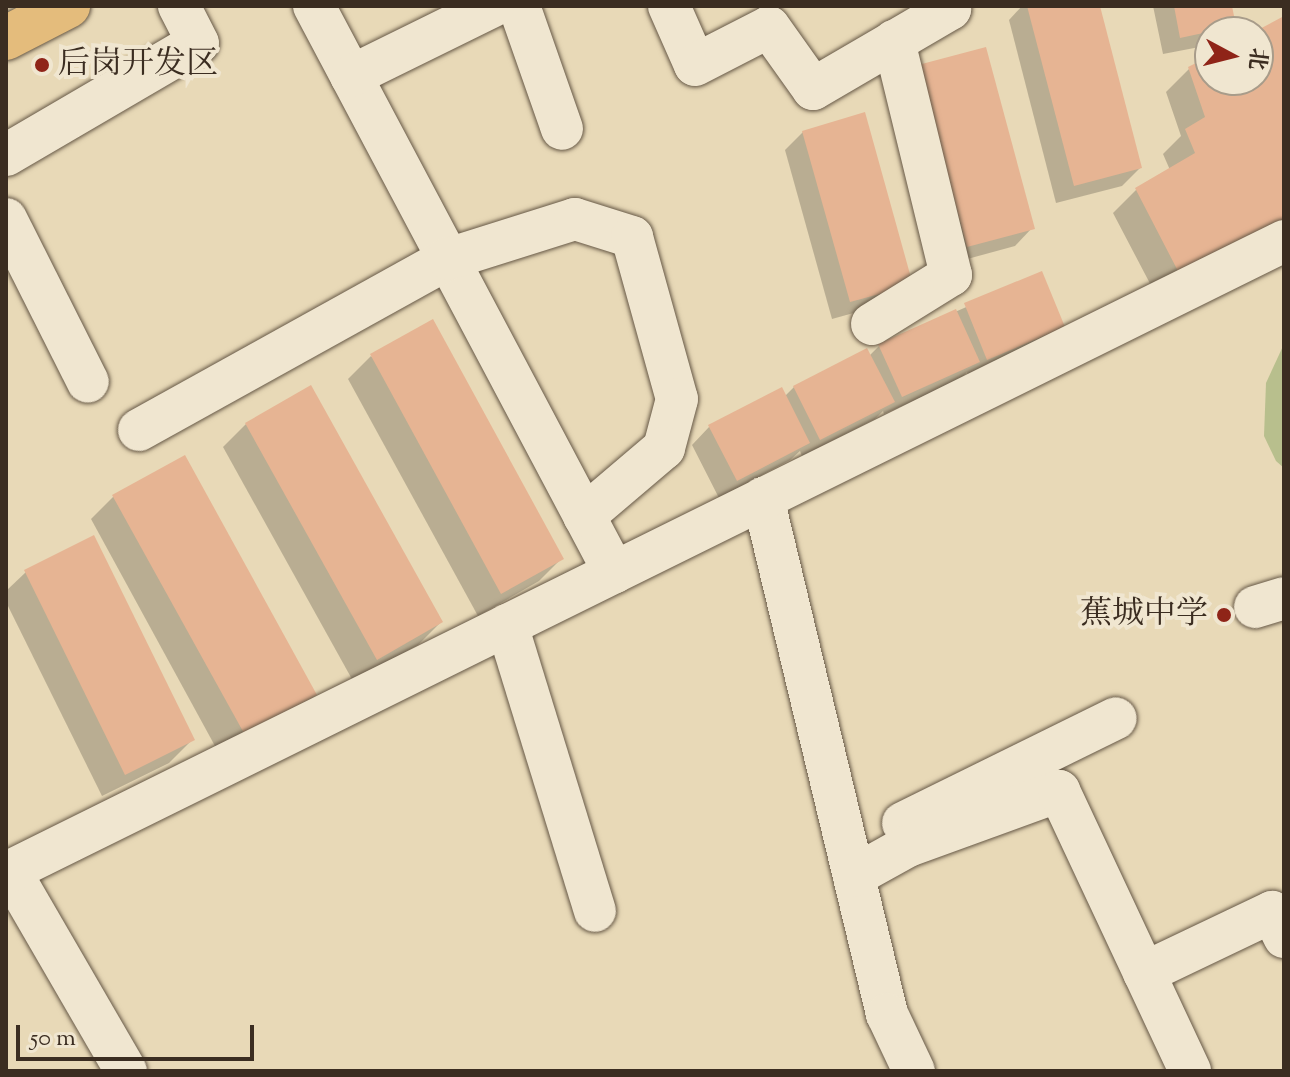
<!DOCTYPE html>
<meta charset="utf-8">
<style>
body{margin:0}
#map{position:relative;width:1290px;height:1077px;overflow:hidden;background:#e8d9b7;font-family:"Sorts Mill Goudy","Noto Serif SC",serif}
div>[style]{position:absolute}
.green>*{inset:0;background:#b8bf8d}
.shadow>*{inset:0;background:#0003}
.building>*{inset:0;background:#e6b493}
.roads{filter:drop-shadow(0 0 2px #665846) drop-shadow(0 0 2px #665846)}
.minor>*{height:42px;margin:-21px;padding:0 21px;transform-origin:21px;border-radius:21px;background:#f0e6d0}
.highway>*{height:44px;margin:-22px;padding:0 22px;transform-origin:22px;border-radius:22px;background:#e4bc7c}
.dots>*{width:22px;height:22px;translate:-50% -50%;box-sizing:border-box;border:4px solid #f0e6d0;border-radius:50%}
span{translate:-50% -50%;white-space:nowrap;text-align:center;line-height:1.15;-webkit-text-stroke:8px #f0e6d0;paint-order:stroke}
.poi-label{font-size:32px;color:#3b2d21}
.left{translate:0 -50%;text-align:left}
.right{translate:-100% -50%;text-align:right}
.frame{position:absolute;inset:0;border:8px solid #3b2d21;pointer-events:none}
.north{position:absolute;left:1194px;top:16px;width:80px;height:80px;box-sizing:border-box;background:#f0e6d0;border:2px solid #a89c8a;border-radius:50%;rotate:97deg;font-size:22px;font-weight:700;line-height:32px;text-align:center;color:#3b2d21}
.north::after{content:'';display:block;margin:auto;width:28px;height:36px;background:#8f2418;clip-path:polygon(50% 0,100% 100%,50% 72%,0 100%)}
.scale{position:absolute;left:16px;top:1025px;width:238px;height:36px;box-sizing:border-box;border:4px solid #3b2d21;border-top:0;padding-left:10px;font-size:24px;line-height:28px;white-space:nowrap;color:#3b2d21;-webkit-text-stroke:6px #f0e6d0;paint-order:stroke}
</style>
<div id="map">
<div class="green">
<div style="clip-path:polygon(1284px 344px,1284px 468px,1276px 461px,1264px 436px,1266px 383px)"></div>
</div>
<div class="shadow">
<div style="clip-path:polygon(756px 6px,795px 6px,758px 13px)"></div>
<div style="clip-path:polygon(1022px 6px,1098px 6px,1140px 168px,1122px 186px,1056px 203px,1009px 20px)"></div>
<div style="clip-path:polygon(1153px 6px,1230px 6px,1234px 26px,1228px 32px,1210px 32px,1210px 45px,1163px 54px)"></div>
<div style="clip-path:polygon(1284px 18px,1284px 231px,1156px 295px,1113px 213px,1136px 190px,1170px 170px,1163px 154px,1181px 136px,1166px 92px,1189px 69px,1210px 58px,1210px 80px,1258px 80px,1258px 32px)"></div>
<div style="clip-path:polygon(902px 85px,1032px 228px,1015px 246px,949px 264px)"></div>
<div style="clip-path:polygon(803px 132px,893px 302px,832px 319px,785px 150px)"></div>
<div style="clip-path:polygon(1041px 274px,1063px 327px,969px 377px,967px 372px,960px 380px,884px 414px,883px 411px,875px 419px,802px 456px,800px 451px,790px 460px,719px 498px,692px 445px,709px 427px,784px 397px,794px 387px,869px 356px,880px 345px)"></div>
<div style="clip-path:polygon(371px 356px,562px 558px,539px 581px,478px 616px,348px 379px)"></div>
<div style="clip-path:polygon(246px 424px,441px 622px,418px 645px,353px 681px,223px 447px)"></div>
<div style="clip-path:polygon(114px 496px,315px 695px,292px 718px,221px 757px,91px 519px)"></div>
<div style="clip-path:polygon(26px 572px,192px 740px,169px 763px,102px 796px,6px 602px,6px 591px)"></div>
</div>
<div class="building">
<div style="clip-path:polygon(1027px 6px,1100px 6px,1142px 168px,1074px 186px)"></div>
<div style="clip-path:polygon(1174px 6px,1232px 6px,1236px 26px,1180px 38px)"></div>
<div style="clip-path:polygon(1284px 16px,1284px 221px,1179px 273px,1135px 188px,1195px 153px,1185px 129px,1205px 117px,1188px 67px,1210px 56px,1210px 80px,1258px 80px,1258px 32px,1254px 32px)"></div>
<div style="clip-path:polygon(986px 47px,1035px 229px,967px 247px,918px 65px)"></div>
<div style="clip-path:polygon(865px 112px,913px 285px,850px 302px,802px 131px)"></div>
<div style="clip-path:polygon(1042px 271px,1065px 327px,987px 360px,964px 303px)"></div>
<div style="clip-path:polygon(956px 309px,980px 362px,902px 397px,878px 344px)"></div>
<div style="clip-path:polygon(433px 319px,564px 559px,501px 594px,370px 354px)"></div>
<div style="clip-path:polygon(867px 348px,895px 402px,820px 440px,793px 386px)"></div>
<div style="clip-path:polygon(311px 385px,443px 622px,377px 660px,245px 423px)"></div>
<div style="clip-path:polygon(782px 387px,810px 443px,737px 481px,708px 425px)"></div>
<div style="clip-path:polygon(185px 455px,317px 695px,245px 735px,112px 495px)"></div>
<div style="clip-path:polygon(94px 535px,195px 740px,125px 775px,24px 570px)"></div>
</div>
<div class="roads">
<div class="minor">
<div style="left:314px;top:6px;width:641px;rotate:62.07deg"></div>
<div style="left:519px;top:6px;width:130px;rotate:70.7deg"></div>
<div style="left:669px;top:6px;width:64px;rotate:66.2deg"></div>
<div style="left:695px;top:65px;width:83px;rotate:-27.2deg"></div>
<div style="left:769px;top:27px;width:76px;rotate:54.6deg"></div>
<div style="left:813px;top:89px;width:159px;rotate:-30.3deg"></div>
<div style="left:950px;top:9px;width:3px;rotate:-108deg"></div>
<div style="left:351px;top:76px;width:158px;rotate:-26.2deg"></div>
<div style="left:6px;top:155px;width:222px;rotate:-30.3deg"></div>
<div style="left:198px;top:43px;width:42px;rotate:-117.2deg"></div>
<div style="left:6px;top:219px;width:182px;rotate:63.3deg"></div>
<div style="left:872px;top:324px;width:93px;rotate:-31.8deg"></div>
<div style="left:951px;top:275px;width:241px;rotate:-103.7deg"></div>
<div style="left:139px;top:430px;width:353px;rotate:-29deg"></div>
<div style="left:448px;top:259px;width:133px;rotate:-17.5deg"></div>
<div style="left:575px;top:219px;width:60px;rotate:17.5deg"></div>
<div style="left:632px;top:237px;width:168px;rotate:74.5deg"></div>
<div style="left:677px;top:399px;width:51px;rotate:104.9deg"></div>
<div style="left:664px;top:448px;width:105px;rotate:139.6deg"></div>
<div style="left:763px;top:498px;width:531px;rotate:76.49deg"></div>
<div style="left:887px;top:1014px;width:63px;rotate:64.7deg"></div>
<div style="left:1255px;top:607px;width:30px;rotate:-17deg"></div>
<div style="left:507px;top:625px;width:299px;rotate:72.9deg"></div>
<div style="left:903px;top:823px;width:237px;rotate:-26.2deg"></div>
<div style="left:10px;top:871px;width:231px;rotate:59.9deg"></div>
<div style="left:6px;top:873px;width:1426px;rotate:-26.31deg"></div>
<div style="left:854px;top:876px;width:62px;rotate:-29.1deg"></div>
<div style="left:908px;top:846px;width:161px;rotate:-20deg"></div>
<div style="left:1059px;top:791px;width:309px;rotate:64.9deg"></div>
<div style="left:1144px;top:973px;width:142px;rotate:-25.5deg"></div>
<div style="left:1272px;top:912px;width:28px;rotate:64deg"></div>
</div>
<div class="highway">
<div style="left:6px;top:38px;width:70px;rotate:-27.3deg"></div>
</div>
</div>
<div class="dots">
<div style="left:42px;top:65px;background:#8f2418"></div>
<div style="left:1224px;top:615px;background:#8f2418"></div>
</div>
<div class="poi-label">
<span class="left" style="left:58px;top:65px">后岗开发区</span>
<span class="right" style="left:1208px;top:615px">蕉城中学</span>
</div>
<div class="frame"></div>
<div class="north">北</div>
<div class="scale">50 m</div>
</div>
